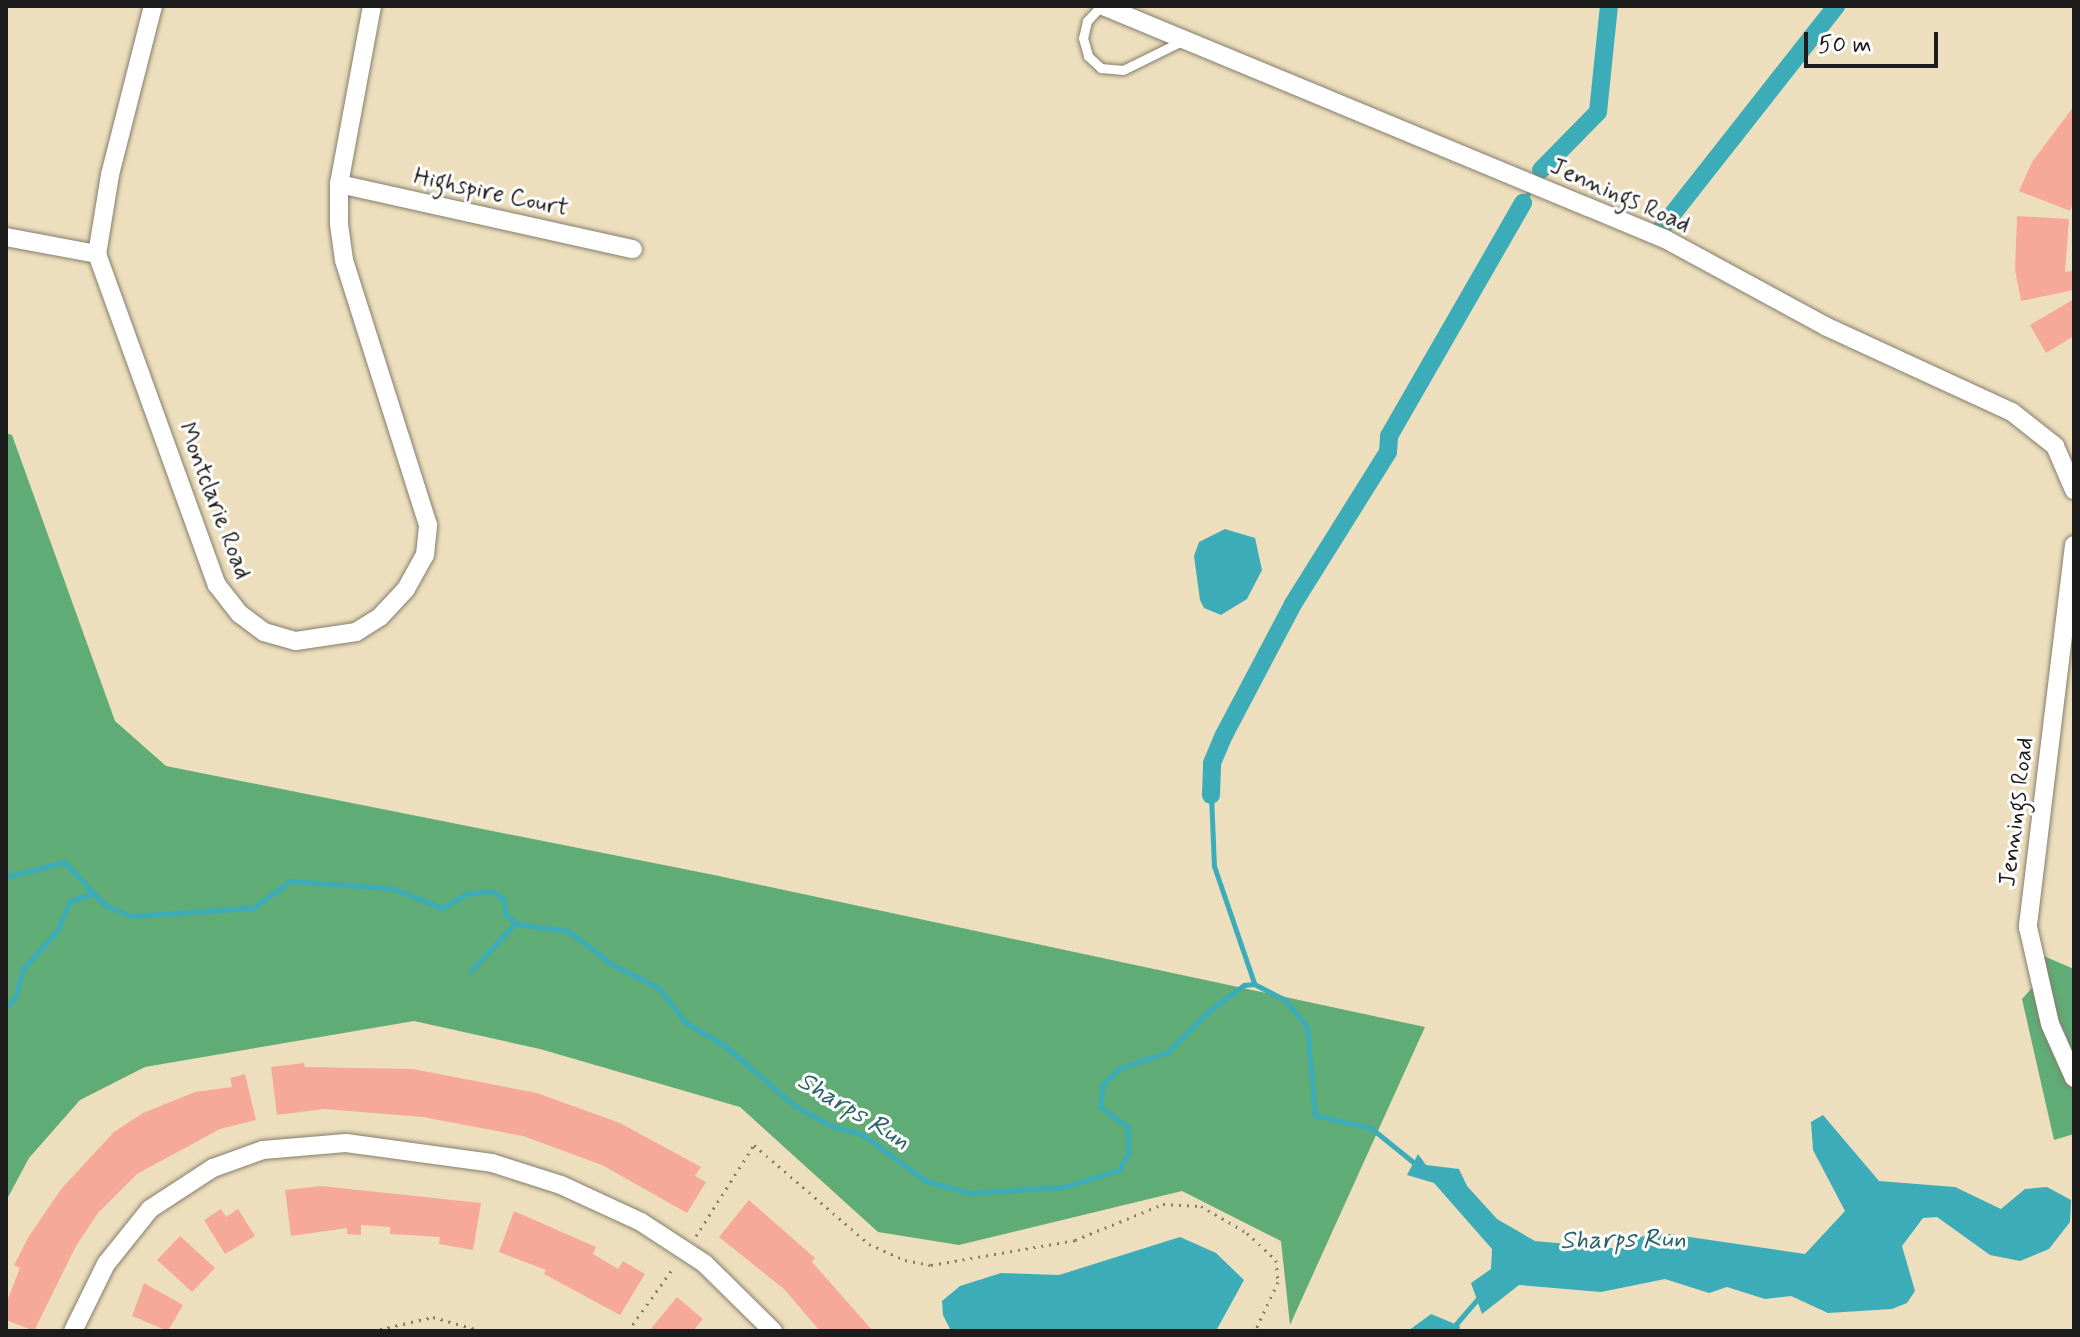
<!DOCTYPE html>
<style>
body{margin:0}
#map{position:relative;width:2080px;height:1337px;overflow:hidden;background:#eddfbd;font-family:Mynerve,sans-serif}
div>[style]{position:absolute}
.forest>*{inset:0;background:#60ac76}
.water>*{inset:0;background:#3cacb9}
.stream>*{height:5px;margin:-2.5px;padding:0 2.5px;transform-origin:2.5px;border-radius:2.5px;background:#3cacb9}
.canal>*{height:18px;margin:-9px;padding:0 9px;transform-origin:9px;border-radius:9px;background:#3cacb9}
.building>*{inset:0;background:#f7a999}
.path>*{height:3px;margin-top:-1.5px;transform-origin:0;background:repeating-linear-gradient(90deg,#847e6c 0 2px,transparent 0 8px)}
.roads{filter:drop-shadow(0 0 2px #847e6c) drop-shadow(0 0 2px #847e6c)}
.service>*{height:9px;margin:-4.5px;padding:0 4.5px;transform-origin:4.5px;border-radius:4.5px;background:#fff}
.minor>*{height:18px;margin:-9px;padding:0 9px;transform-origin:9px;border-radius:9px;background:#fff}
span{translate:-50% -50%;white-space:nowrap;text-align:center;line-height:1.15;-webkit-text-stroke:6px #fff;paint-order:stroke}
.street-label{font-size:24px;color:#1c1c1c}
.water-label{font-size:26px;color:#2c646a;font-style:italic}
.frame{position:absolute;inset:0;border:8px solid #1c1c1c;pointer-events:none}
.scale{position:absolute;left:1804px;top:32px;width:134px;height:36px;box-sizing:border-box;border:4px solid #1c1c1c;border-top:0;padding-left:10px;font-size:24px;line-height:28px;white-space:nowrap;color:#1c1c1c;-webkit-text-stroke:6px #fff;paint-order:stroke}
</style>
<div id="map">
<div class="forest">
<div style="clip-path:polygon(6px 433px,12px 435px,115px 721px,166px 766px,714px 875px,1425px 1027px,1290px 1325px,1281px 1241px,1182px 1191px,959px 1245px,878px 1232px,740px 1107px,540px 1049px,414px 1021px,145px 1067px,80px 1100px,29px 1158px,6px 1201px)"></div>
<div style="clip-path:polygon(2032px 951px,2074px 969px,2074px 1134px,2054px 1140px,2022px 999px,2039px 980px)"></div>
</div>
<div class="water">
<div style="clip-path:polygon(1225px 529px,1255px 538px,1262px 570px,1247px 599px,1221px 615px,1204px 608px,1200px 600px,1194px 556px,1199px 542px)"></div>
<div style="clip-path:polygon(1823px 1115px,1879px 1181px,1955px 1187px,2001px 1209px,2025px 1189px,2047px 1187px,2071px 1200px,2070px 1222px,2049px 1249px,2020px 1261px,1990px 1255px,1937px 1217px,1923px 1218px,1902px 1246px,1915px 1291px,1907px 1303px,1892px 1309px,1828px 1313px,1791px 1296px,1765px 1299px,1727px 1287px,1709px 1293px,1665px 1279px,1601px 1292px,1519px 1285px,1482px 1314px,1471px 1283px,1491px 1269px,1492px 1249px,1434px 1183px,1407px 1175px,1418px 1154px,1426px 1165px,1459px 1169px,1467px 1186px,1497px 1219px,1535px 1241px,1621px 1249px,1638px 1237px,1669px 1234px,1805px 1254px,1845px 1211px,1813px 1150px,1811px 1122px)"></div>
<div style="clip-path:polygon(1180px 1237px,1216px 1253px,1244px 1280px,1216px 1331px,951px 1331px,943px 1315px,942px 1301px,960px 1286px,1001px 1273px,1059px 1275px)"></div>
<div style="clip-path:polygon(1431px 1314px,1460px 1326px,1459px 1331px,1408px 1331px)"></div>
</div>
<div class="stream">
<div style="left:1523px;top:203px;width:17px;rotate:-62deg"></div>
<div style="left:1211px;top:795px;width:71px;rotate:87.6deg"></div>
<div style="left:1214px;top:866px;width:124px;rotate:71.1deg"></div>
<div style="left:6px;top:877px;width:60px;rotate:-14.5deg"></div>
<div style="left:64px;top:862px;width:59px;rotate:46.4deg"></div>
<div style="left:105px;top:905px;width:28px;rotate:23deg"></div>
<div style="left:131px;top:916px;width:122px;rotate:-3.8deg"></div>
<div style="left:253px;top:908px;width:46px;rotate:-36.1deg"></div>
<div style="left:290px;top:881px;width:101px;rotate:4deg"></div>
<div style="left:391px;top:888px;width:55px;rotate:21.4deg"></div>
<div style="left:442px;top:908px;width:28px;rotate:-30deg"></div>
<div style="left:466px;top:894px;width:25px;rotate:-7deg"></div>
<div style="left:491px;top:891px;width:14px;rotate:30deg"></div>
<div style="left:503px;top:898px;width:17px;rotate:80deg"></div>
<div style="left:506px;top:915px;width:14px;rotate:39deg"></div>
<div style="left:517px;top:924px;width:51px;rotate:7.8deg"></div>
<div style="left:568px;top:931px;width:56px;rotate:37.1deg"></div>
<div style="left:613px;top:965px;width:51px;rotate:26.6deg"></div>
<div style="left:659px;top:988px;width:43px;rotate:52.6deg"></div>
<div style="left:685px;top:1022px;width:47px;rotate:31deg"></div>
<div style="left:725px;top:1046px;width:92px;rotate:40.6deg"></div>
<div style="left:795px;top:1106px;width:39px;rotate:29deg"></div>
<div style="left:829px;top:1125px;width:35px;rotate:16deg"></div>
<div style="left:863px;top:1135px;width:78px;rotate:36.1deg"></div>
<div style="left:926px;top:1181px;width:46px;rotate:15.3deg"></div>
<div style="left:970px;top:1193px;width:94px;rotate:-3.7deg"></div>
<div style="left:1064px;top:1187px;width:58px;rotate:-17.2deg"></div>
<div style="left:1119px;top:1170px;width:18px;rotate:-61deg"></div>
<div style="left:1128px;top:1154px;width:27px;rotate:-90deg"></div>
<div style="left:1128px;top:1127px;width:34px;rotate:-144deg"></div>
<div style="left:1100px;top:1107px;width:23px;rotate:-83deg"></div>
<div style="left:1103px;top:1084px;width:23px;rotate:-43deg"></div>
<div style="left:1120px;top:1068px;width:51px;rotate:-18.4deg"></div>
<div style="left:1168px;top:1052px;width:59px;rotate:-45deg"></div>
<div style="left:1210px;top:1010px;width:42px;rotate:-36.3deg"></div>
<div style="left:1244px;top:985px;width:10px;rotate:-6deg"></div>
<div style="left:1254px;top:984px;width:34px;rotate:27deg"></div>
<div style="left:1284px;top:999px;width:35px;rotate:50deg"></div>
<div style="left:1307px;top:1026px;width:89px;rotate:84.9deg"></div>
<div style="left:1315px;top:1115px;width:57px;rotate:13.1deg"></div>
<div style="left:1371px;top:1128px;width:60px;rotate:39deg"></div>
<div style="left:471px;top:971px;width:65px;rotate:-47.5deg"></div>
<div style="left:6px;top:1007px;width:13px;rotate:-45deg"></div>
<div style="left:15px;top:998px;width:30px;rotate:-75deg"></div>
<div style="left:23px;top:969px;width:51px;rotate:-48.2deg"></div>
<div style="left:57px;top:931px;width:33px;rotate:-67deg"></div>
<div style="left:70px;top:901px;width:23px;rotate:-18deg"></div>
<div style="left:1450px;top:1331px;width:46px;rotate:-49.4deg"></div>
</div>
<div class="canal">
<div style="left:1541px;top:170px;width:81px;rotate:-45.5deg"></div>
<div style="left:1598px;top:112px;width:107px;rotate:-84.1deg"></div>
<div style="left:1660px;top:230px;width:285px;rotate:-51.8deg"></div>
<div style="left:1211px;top:795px;width:32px;rotate:-88deg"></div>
<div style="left:1212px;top:763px;width:30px;rotate:-67deg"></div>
<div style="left:1224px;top:735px;width:148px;rotate:-62.2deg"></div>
<div style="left:1293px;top:604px;width:179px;rotate:-58deg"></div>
<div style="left:1388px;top:452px;width:16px;rotate:-86deg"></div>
<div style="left:1389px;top:436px;width:269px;rotate:-60.1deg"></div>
</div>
<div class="building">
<div style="clip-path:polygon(2074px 106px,2074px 201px,2070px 211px,2019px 191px,2032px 162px)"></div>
<div style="clip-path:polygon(2017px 216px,2069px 219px,2065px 272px,2072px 271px,2074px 290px,2021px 301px,2015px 270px)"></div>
<div style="clip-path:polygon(2074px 299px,2074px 336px,2046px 353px,2030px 325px)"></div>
<div style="clip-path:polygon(304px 1063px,305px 1067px,413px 1069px,537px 1093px,620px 1123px,701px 1167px,695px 1176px,706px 1182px,687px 1213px,602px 1165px,523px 1136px,423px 1117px,324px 1109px,277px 1115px,271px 1067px)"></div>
<div style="clip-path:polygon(245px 1074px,256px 1120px,220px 1129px,137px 1174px,98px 1213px,76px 1246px,34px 1331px,6px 1320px,6px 1304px,20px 1268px,14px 1265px,29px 1236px,62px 1188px,114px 1132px,143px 1113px,195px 1092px,232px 1087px,230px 1078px)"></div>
<div style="clip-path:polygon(321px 1186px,481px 1203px,473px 1250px,439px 1244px,440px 1237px,390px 1234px,390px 1227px,361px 1225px,361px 1235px,347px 1234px,347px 1228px,291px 1236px,285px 1190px)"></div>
<div style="clip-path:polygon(749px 1200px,815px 1258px,812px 1262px,873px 1331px,820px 1331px,784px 1289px,719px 1237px)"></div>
<div style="clip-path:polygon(221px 1209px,226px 1217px,238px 1209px,255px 1236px,225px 1254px,204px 1220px)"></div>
<div style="clip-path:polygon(514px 1211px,596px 1247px,593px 1254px,618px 1269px,623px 1261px,645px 1274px,620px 1315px,544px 1274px,546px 1270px,499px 1252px)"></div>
<div style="clip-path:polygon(180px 1236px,215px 1268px,192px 1292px,157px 1260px)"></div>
<div style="clip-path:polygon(144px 1283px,183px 1305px,168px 1331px,132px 1316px)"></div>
<div style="clip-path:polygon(677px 1297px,703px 1319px,693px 1331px,649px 1331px)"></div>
</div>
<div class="path">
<div style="left:696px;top:1236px;width:108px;rotate:-57.5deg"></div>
<div style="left:754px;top:1145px;width:152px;rotate:40.7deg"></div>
<div style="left:869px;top:1244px;width:39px;rotate:24deg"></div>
<div style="left:905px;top:1260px;width:26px;rotate:11deg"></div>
<div style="left:931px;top:1265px;width:146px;rotate:-9.8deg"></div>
<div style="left:1075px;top:1240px;width:95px;rotate:-22.2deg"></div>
<div style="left:1163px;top:1204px;width:38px;rotate:3deg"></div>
<div style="left:1201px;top:1206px;width:53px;rotate:30.4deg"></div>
<div style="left:1247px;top:1233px;width:40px;rotate:43deg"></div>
<div style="left:1276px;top:1260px;width:22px;rotate:85deg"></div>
<div style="left:1278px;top:1282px;width:54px;rotate:115.1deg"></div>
<div style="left:372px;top:1331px;width:63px;rotate:-12.9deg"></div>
<div style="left:433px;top:1317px;width:51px;rotate:15.9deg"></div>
<div style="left:628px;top:1331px;width:74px;rotate:-54.4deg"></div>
</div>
<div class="roads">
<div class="service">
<div style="left:1101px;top:6px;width:21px;rotate:133deg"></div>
<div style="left:1087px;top:21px;width:17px;rotate:103deg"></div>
<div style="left:1083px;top:38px;width:19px;rotate:74deg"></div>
<div style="left:1088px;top:56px;width:18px;rotate:43deg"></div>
<div style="left:1101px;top:68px;width:22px;rotate:5deg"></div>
<div style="left:1123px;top:70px;width:68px;rotate:-26.2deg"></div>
</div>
<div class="minor">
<div style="left:153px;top:6px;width:174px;rotate:104.3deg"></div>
<div style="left:110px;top:175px;width:80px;rotate:99.3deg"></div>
<div style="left:97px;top:254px;width:352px;rotate:70.1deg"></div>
<div style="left:217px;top:585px;width:37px;rotate:52deg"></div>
<div style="left:240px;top:614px;width:30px;rotate:37deg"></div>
<div style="left:264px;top:632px;width:33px;rotate:16deg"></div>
<div style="left:296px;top:641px;width:61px;rotate:-8.5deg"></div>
<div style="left:356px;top:632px;width:28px;rotate:-32deg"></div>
<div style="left:380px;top:617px;width:38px;rotate:-47deg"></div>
<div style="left:406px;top:589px;width:39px;rotate:-61deg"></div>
<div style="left:425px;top:555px;width:30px;rotate:-84deg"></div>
<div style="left:428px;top:525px;width:278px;rotate:-107.6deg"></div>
<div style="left:344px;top:260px;width:36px;rotate:-98deg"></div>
<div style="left:339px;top:224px;width:40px;rotate:-90deg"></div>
<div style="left:339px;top:184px;width:181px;rotate:-79.5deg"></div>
<div style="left:1103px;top:6px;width:608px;rotate:22.52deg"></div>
<div style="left:1665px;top:239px;width:182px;rotate:28.5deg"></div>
<div style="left:1825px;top:326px;width:206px;rotate:24.7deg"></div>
<div style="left:2012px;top:412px;width:55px;rotate:38.3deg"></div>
<div style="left:2055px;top:446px;width:48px;rotate:66.6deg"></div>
<div style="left:339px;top:184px;width:301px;rotate:12.5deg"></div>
<div style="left:6px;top:237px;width:93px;rotate:10.6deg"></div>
<div style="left:2074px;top:545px;width:385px;rotate:96.9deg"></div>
<div style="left:2028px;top:927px;width:99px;rotate:77.2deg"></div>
<div style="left:2050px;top:1024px;width:59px;rotate:66deg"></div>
<div style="left:73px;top:1331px;width:75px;rotate:-63.8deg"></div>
<div style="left:106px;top:1264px;width:70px;rotate:-51.3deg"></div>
<div style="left:150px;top:1209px;width:75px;rotate:-33.1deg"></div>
<div style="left:213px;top:1168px;width:53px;rotate:-19.8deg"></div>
<div style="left:263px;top:1150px;width:83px;rotate:-4.8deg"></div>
<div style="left:346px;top:1143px;width:147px;rotate:7.8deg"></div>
<div style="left:492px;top:1163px;width:72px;rotate:17.7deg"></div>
<div style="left:561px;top:1185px;width:88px;rotate:24.8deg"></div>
<div style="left:641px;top:1222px;width:75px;rotate:33.1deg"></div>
<div style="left:704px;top:1263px;width:97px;rotate:44.6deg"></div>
</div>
</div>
<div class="street-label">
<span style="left:491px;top:193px;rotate:12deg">Highspire Court</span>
<span style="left:1620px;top:196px;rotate:24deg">Jennings Road</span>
<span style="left:214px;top:501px;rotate:69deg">Montclarie Road</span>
<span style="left:2017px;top:812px;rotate:-83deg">Jennings Road</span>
</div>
<div class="water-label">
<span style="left:853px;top:1112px;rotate:31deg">Sharps Run</span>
<span style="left:1623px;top:1241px;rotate:-1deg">Sharps Run</span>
</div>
<div class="frame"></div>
<div class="scale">50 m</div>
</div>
